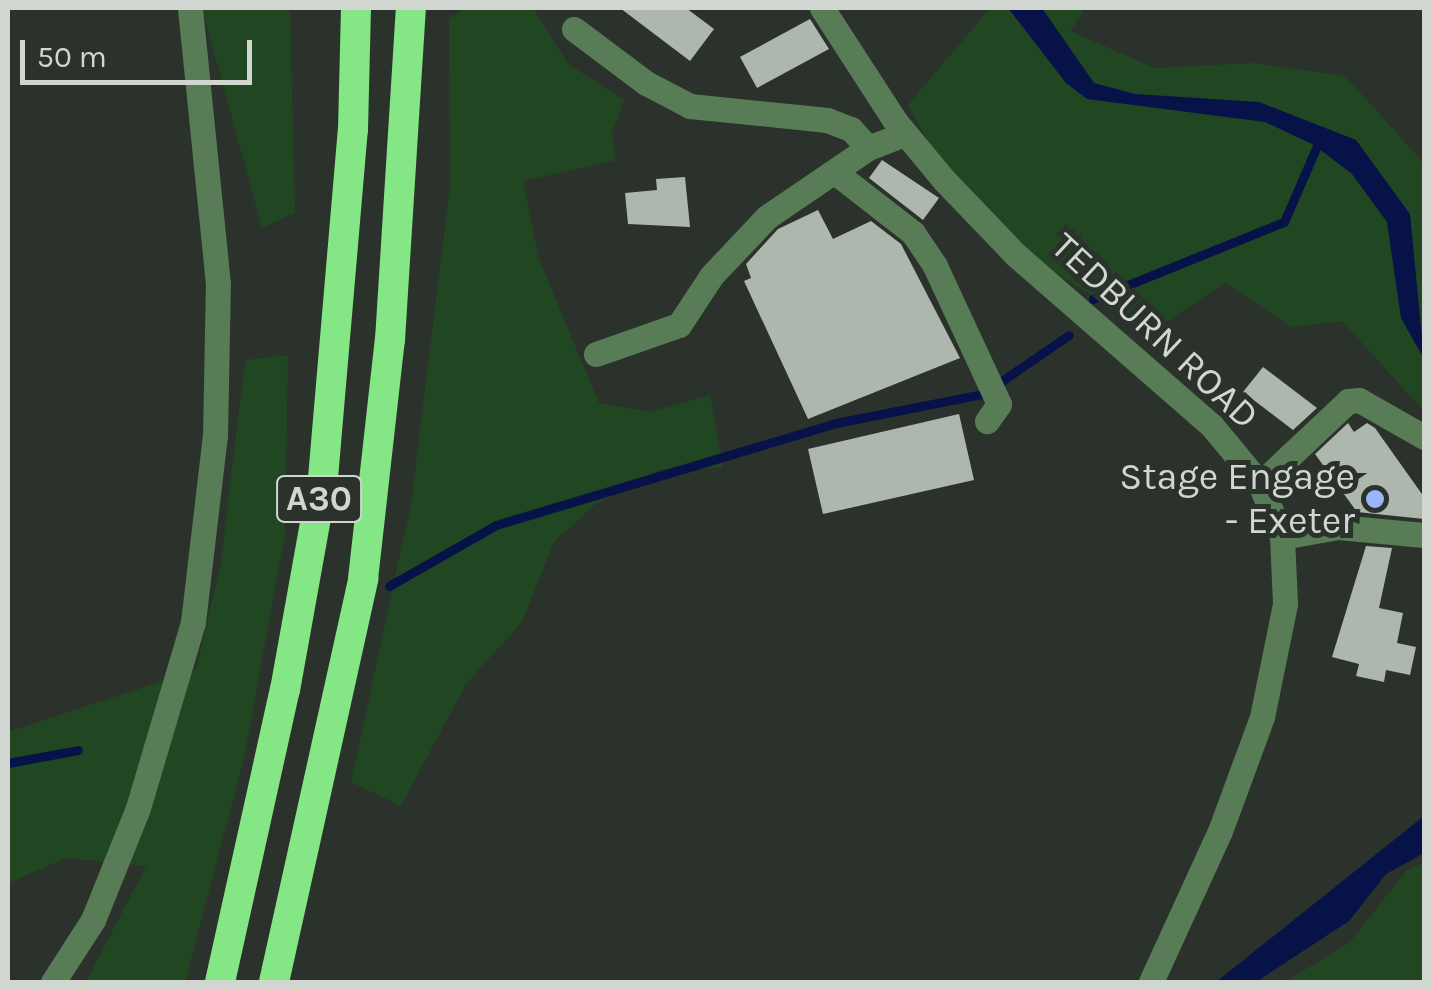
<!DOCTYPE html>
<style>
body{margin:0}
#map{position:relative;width:1432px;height:990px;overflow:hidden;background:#2b322b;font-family:Karla,sans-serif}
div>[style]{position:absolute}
.green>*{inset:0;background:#214622}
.water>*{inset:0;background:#071248}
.stream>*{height:9px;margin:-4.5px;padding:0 4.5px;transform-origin:4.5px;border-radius:4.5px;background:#071248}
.building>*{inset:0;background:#aeb7ad}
.minor>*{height:25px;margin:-12.5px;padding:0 12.5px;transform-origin:12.5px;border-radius:12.5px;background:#577c56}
.highway>*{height:30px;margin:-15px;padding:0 15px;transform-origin:15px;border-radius:15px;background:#84e685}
.dots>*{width:28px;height:28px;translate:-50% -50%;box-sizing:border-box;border:5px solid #2b322b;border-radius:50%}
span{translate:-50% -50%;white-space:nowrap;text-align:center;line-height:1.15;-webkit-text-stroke:10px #2b322b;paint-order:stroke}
.shield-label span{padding:2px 8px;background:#2b322b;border:2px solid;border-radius:8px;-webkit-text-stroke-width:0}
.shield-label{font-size:35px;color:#d1d6d1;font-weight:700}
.street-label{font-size:38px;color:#d1d6d1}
.poi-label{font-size:38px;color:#d1d6d1}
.right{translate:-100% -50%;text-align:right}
.frame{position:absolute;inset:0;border:10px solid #d1d6d1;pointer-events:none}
.scale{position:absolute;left:20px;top:40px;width:232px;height:45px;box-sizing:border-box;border:5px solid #d1d6d1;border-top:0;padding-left:12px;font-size:30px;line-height:35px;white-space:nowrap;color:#d1d6d1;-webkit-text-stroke:8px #2b322b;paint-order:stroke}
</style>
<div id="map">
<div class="green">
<div style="clip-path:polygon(202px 8px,290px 8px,295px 213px,262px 228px)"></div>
<div style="clip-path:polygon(464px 8px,533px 8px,568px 64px,624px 100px,612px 133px,616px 160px,523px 181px,539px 259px,599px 403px,650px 412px,710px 395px,723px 468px,660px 469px,594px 505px,554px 542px,522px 622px,466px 684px,401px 806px,351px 782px,411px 504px,450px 186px,449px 19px)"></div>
<div style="clip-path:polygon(990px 8px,1086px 8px,1070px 31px,1155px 68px,1252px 63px,1345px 76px,1424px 163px,1422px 409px,1342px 321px,1292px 327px,1225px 283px,1151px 332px,1048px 268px,945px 173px,908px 105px)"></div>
<div style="clip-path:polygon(288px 355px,285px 533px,244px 758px,185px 982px,86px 982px,146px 866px,67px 858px,8px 883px,8px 732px,196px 670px,221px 562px,245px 360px)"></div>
<div style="clip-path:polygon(1424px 863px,1424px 982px,1285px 982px,1350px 942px,1407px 870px)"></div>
</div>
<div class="water">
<div style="clip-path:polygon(1008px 8px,1042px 8px,1094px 83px,1135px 94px,1259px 102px,1356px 140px,1410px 214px,1424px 359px,1401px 318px,1387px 222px,1352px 174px,1314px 145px,1265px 122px,1087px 99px,1066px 83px)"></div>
<div style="clip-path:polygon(1424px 816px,1424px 853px,1386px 874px,1349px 921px,1256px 982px,1216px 982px)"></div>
</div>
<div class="stream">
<div style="left:1093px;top:299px;width:206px;rotate:-22deg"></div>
<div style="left:1284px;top:222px;width:90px;rotate:-66.6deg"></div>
<div style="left:389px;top:586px;width:123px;rotate:-29.7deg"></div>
<div style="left:496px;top:525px;width:355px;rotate:-16.7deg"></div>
<div style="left:836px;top:423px;width:150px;rotate:-11.2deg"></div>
<div style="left:983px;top:394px;width:104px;rotate:-34.5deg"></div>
<div style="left:8px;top:763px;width:71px;rotate:-10.5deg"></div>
</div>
<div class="building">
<div style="clip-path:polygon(620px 8px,686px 8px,714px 29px,690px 61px)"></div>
<div style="clip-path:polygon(810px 19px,829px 49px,757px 88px,740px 57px)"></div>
<div style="clip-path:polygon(882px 160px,939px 198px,923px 220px,869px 178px)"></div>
<div style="clip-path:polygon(685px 177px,690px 227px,628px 224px,625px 193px,657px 190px,656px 179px)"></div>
<div style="clip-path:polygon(818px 210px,833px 239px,871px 221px,901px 244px,960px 358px,808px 419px,744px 281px,751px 278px,746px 264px,778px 229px)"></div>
<div style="clip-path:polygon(1263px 367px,1317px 408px,1293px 430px,1243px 392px)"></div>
<div style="clip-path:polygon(959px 414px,974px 480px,823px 514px,808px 449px)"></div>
<div style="clip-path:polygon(1348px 423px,1354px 432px,1367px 423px,1375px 428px,1424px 497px,1424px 519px,1357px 512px,1315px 454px)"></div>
<div style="clip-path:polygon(1366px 546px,1392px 548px,1379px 608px,1403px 613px,1397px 643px,1416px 647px,1410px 675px,1386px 670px,1384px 682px,1356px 676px,1359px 664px,1332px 657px)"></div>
</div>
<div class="minor">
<div style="left:822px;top:8px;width:135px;rotate:57.1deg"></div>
<div style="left:895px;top:121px;width:77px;rotate:50.3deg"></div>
<div style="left:944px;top:180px;width:104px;rotate:46.2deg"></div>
<div style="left:1016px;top:255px;width:260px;rotate:41.1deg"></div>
<div style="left:1212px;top:426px;width:75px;rotate:50.4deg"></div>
<div style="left:1260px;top:484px;width:57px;rotate:67.5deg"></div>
<div style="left:1282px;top:537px;width:67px;rotate:87.4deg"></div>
<div style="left:1285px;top:604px;width:115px;rotate:101.5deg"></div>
<div style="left:1262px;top:717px;width:121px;rotate:110.2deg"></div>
<div style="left:1220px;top:831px;width:166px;rotate:114.6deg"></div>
<div style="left:574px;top:29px;width:90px;rotate:36.9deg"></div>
<div style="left:646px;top:83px;width:50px;rotate:27.6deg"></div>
<div style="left:690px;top:106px;width:138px;rotate:5.8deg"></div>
<div style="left:827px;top:120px;width:26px;rotate:21deg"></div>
<div style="left:851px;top:129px;width:25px;rotate:48deg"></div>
<div style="left:868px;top:148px;width:40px;rotate:-21deg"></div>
<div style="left:836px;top:173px;width:98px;rotate:37.9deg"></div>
<div style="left:913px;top:233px;width:40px;rotate:56deg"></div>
<div style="left:935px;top:266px;width:152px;rotate:65.1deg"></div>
<div style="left:999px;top:404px;width:21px;rotate:125deg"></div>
<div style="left:596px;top:354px;width:88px;rotate:-19.3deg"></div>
<div style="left:679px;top:325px;width:60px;rotate:-56.6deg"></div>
<div style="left:712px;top:275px;width:80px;rotate:-46.5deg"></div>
<div style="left:767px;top:217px;width:122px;rotate:-34.3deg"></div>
<div style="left:1260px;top:484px;width:121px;rotate:-43.3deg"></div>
<div style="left:1348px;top:401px;width:11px;rotate:-5deg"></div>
<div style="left:1359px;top:400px;width:75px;rotate:29.6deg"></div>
<div style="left:1282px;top:537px;width:57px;rotate:-10.1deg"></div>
<div style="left:1338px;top:527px;width:86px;rotate:5.3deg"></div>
<div style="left:53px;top:982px;width:74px;rotate:-57.2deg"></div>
<div style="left:93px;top:920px;width:121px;rotate:-68.1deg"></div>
<div style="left:138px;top:808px;width:194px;rotate:-73.5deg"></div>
<div style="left:193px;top:622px;width:187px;rotate:-83.3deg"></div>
<div style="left:215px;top:436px;width:152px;rotate:-88.9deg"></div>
<div style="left:218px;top:284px;width:277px;rotate:-95.8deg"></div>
</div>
<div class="highway">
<div style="left:220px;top:982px;width:299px;rotate:-77.5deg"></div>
<div style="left:285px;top:690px;width:215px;rotate:-79.8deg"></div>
<div style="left:323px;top:478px;width:349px;rotate:-85.1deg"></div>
<div style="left:353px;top:130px;width:122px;rotate:-88.6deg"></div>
<div style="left:274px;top:982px;width:413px;rotate:-77.5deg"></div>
<div style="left:363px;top:579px;width:241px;rotate:-83.6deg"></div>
<div style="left:390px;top:340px;width:333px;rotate:-86.4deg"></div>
</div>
<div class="dots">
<div style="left:1375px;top:499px;background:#99b5fd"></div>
</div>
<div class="shield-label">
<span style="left:319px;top:499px">A30</span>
</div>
<div class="street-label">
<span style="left:1155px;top:331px;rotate:43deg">TEDBURN ROAD</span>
</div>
<div class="poi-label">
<span class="right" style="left:1355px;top:499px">Stage Engage<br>- Exeter</span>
</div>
<div class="frame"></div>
<div class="scale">50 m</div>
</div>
